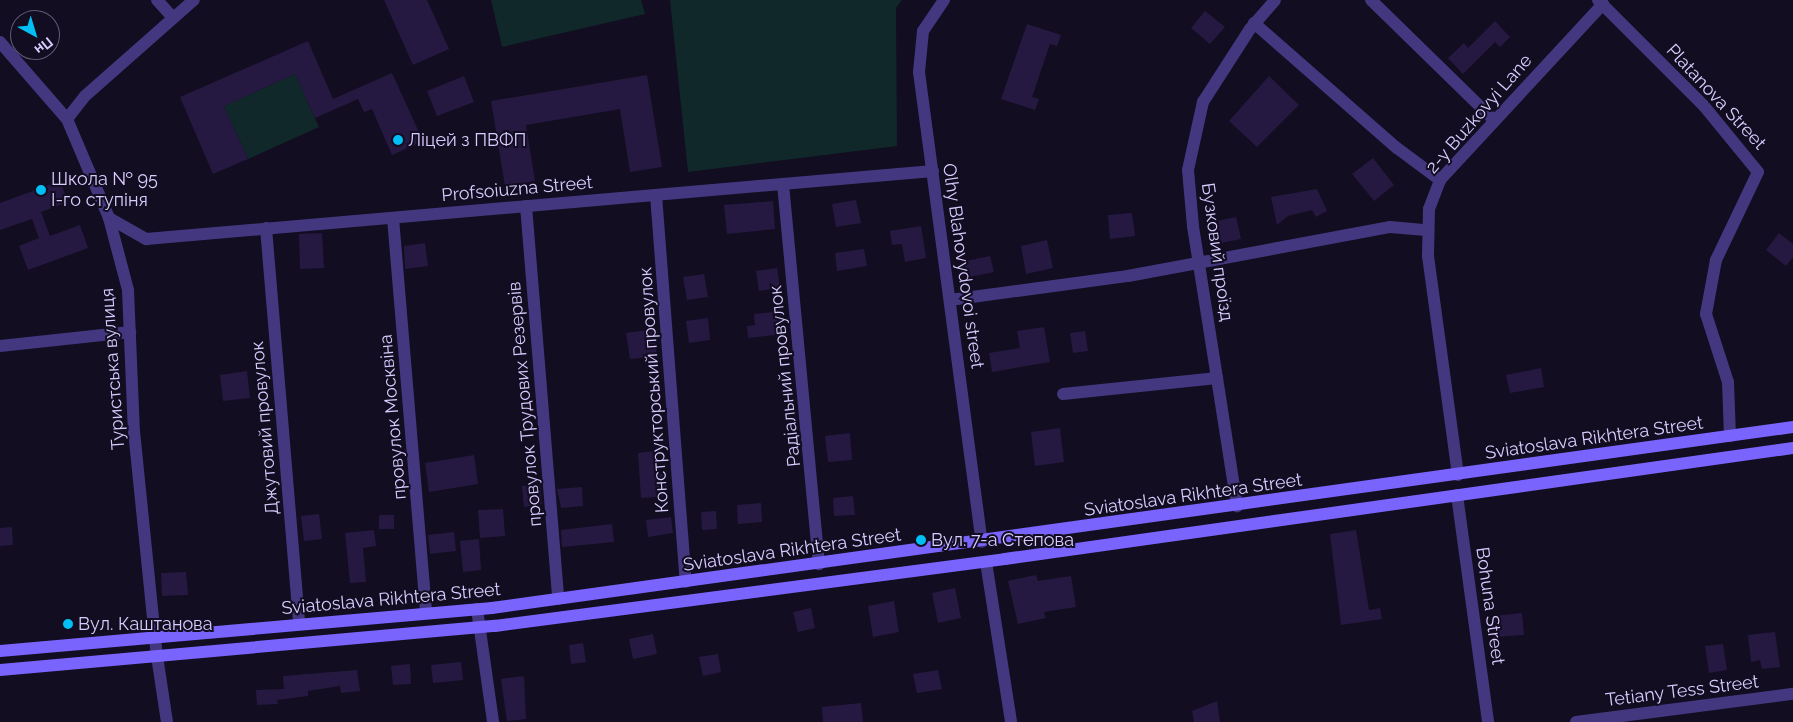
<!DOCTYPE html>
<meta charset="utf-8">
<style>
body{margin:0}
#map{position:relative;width:1793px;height:722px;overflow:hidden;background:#120d20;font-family:Raleway,sans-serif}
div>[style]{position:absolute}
.green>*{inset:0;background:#10282a}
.building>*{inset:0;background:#261941}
.minor>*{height:12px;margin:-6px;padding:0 6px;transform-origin:6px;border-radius:6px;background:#43387f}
.tertiary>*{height:12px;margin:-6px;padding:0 6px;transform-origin:6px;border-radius:6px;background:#43387f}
.secondary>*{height:12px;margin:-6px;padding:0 6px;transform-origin:6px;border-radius:6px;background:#7a64fe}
.dots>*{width:14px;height:14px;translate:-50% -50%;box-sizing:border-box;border:2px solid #120d20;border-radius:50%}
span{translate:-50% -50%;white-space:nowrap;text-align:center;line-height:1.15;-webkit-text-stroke:4px #120d20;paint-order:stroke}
.street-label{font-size:18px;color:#d8ccff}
.poi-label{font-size:18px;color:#d8ccff}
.left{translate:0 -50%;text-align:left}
.north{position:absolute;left:10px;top:10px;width:50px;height:50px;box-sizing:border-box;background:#120d20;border:1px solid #615979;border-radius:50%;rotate:141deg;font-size:14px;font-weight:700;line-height:20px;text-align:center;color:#d8ccff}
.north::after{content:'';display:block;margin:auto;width:18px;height:22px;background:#02bff5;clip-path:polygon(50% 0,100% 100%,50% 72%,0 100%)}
</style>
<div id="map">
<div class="green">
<div style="clip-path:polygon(491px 0,641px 0,645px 14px,502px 47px)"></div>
<div style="clip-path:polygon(670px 0,902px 0,896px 8px,897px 146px,688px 172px)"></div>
<div style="clip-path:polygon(295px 74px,319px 127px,248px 159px,224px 106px)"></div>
</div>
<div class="building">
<div style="clip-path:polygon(384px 0,427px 0,449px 49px,413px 65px)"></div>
<div style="clip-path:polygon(1205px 11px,1225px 27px,1210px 44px,1191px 28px)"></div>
<div style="clip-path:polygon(1495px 21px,1510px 37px,1500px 47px,1495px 42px,1463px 74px,1448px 58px,1464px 43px,1468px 48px)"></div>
<div style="clip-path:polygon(1027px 24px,1061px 35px,1057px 46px,1050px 44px,1032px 97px,1039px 99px,1035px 110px,1001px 99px)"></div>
<div style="clip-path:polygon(308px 41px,333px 99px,392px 73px,423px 141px,392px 155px,372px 109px,364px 112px,358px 99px,315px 118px,295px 74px,224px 106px,248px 159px,213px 174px,180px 97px)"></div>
<div style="clip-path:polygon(647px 75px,662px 167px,630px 172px,620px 109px,526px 125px,535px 181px,505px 186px,491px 101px)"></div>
<div style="clip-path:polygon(464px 76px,474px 102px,437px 116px,427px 91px)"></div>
<div style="clip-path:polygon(1269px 76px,1299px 105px,1257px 147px,1229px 121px)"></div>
<div style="clip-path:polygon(1373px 158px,1394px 185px,1374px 201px,1352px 174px)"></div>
<div style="clip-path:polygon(60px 181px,68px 202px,41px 212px,50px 236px,80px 225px,88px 248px,28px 270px,19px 246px,39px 238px,32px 219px,0 230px,0 203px)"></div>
<div style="clip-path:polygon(1317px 189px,1327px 211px,1316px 217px,1312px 210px,1288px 216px,1277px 225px,1271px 197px)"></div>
<div style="clip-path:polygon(856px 200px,861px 223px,836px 227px,832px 204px)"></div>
<div style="clip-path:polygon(773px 201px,775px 229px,727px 234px,724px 205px)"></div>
<div style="clip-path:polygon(1132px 213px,1135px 236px,1110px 239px,1108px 215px)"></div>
<div style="clip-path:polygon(1236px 217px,1241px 239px,1216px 244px,1212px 222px)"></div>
<div style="clip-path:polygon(921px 226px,926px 258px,905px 262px,902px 244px,892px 245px,890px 231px)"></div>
<div style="clip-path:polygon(322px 233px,324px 268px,300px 269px,299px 234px)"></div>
<div style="clip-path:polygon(1779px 233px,1793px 244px,1793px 257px,1786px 266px,1766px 250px)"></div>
<div style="clip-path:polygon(1047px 240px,1053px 268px,1026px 274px,1021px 246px)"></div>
<div style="clip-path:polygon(425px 243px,428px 266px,405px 269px,404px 246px)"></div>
<div style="clip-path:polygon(864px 249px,867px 266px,837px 271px,835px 253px)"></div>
<div style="clip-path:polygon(990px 256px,994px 272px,965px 278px,961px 262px)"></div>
<div style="clip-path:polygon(777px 268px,780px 288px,759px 291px,756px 271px)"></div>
<div style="clip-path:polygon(704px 274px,708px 297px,687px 300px,683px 277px)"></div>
<div style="clip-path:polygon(782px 311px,784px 334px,748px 338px,747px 326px,755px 325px,754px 314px)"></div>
<div style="clip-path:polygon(708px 318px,710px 340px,689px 343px,686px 321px)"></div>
<div style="clip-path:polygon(1044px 327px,1050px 362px,992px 372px,989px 353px,1020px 348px,1017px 331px)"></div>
<div style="clip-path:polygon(654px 329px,657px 356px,630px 359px,626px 333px)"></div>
<div style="clip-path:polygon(1085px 331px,1088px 351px,1073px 353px,1070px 333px)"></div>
<div style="clip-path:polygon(1541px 368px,1544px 387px,1510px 393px,1506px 375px)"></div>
<div style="clip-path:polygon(247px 371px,250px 398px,223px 401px,220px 375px)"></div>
<div style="clip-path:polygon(1060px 428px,1064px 462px,1035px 466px,1031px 432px)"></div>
<div style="clip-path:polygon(850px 433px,852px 460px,828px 462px,825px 436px)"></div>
<div style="clip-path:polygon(655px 451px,658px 473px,666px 473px,668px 496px,641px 498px,638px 453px)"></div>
<div style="clip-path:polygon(474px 455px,478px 484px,429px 492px,425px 463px)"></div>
<div style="clip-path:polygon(540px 484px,542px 504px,524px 507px,522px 486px)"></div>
<div style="clip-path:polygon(582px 487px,583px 506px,561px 508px,557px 489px)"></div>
<div style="clip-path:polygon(853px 496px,855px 515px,834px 516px,833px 498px)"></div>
<div style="clip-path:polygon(761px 503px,762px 522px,738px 524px,737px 505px)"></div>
<div style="clip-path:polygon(503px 509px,505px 536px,480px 538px,478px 510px)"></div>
<div style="clip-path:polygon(716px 511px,717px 529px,702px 530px,701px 512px)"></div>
<div style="clip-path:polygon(319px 514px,322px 539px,304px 541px,301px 516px)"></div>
<div style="clip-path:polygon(379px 515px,394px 515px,394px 529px,379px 529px)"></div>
<div style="clip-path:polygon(671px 517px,673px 533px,648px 537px,646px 520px)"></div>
<div style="clip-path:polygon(612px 524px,614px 542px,562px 547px,561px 530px)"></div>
<div style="clip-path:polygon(12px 527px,13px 545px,0 546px,0 528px)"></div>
<div style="clip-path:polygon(374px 530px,376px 546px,363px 548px,366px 582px,350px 583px,345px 533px)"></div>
<div style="clip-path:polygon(1356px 530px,1369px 610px,1380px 608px,1382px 619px,1341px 625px,1330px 534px)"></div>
<div style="clip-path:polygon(454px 532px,456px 551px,430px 554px,428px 535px)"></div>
<div style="clip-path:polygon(479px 539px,481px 570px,463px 572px,460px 541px)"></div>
<div style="clip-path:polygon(186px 572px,188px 595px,162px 596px,161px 573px)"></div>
<div style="clip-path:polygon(1036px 575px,1038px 581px,1071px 576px,1076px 607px,1044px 612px,1046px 618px,1018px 624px,1008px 581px)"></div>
<div style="clip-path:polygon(955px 588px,961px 618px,938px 623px,932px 593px)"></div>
<div style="clip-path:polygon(894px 601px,899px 632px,873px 637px,868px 606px)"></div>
<div style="clip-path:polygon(811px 608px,815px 628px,798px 632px,793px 612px)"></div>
<div style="clip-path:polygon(1522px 613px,1524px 635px,1496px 637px,1494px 616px)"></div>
<div style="clip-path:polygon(1775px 632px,1780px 667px,1762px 669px,1760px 660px,1751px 662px,1748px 635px)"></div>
<div style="clip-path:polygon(653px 634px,657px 654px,633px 659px,629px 639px)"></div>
<div style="clip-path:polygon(583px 643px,586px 662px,571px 664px,569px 645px)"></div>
<div style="clip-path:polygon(1723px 644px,1727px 670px,1709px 673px,1705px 646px)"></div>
<div style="clip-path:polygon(718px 654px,721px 672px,703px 676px,699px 657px)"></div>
<div style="clip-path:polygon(461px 662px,463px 680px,433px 683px,431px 665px)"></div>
<div style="clip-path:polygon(410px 664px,411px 684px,393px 685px,391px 666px)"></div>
<div style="clip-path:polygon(357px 670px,360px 691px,341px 693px,340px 686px,308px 691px,308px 696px,277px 700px,278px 704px,257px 705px,256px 690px,284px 689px,283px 676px)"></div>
<div style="clip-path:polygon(938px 670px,942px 689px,917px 693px,913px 674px)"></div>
<div style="clip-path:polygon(524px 676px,526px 719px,507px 721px,501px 679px)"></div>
<div style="clip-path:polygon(1217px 701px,1220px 722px,1194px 722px,1192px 711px)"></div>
<div style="clip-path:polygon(861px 703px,863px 722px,823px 722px,822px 707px)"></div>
</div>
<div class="minor">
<div style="left:157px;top:0;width:24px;rotate:48deg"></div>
<div style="left:1371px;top:0;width:170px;rotate:44.3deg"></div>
<div style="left:1598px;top:0;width:150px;rotate:45deg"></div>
<div style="left:1704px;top:106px;width:85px;rotate:50.7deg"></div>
<div style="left:1758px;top:172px;width:98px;rotate:115.5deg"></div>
<div style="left:1716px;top:260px;width:55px;rotate:100.5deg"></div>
<div style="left:1706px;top:314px;width:71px;rotate:72.1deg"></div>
<div style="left:1728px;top:382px;width:54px;rotate:87.9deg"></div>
<div style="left:1254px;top:23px;width:190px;rotate:41.2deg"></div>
<div style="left:1397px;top:148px;width:54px;rotate:36.7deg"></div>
<div style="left:67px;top:119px;width:29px;rotate:-52deg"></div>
<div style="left:85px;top:96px;width:145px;rotate:-41.4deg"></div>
<div style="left:783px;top:184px;width:382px;rotate:84.6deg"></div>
<div style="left:656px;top:195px;width:388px;rotate:85.6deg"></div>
<div style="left:526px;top:206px;width:394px;rotate:85.3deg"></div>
<div style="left:109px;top:218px;width:43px;rotate:29.6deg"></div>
<div style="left:146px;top:239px;width:790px;rotate:-4.94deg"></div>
<div style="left:393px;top:218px;width:396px;rotate:85.2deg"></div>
<div style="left:266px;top:228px;width:397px;rotate:85.2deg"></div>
<div style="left:950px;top:300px;width:180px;rotate:-7.7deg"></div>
<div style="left:1128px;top:276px;width:267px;rotate:-10.6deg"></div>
<div style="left:1390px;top:227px;width:36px;rotate:5deg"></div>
<div style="left:0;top:346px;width:131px;rotate:-6.1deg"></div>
<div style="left:1217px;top:378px;width:130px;rotate:81.1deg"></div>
<div style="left:1063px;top:394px;width:155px;rotate:-5.9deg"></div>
<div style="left:1217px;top:378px;width:154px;rotate:-99deg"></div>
<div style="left:1193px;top:226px;width:56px;rotate:-95.1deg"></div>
<div style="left:1188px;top:170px;width:70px;rotate:-77.6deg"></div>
<div style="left:1203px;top:102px;width:87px;rotate:-57.2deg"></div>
<div style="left:1250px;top:29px;width:38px;rotate:-49deg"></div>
<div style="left:1458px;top:475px;width:221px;rotate:-97.8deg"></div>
<div style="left:1428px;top:256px;width:47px;rotate:-88.8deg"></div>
<div style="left:1429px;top:209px;width:31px;rotate:-69deg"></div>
<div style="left:1440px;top:180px;width:240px;rotate:-47.2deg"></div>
<div style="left:1457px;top:495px;width:229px;rotate:82.2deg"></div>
<div style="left:986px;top:562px;width:162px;rotate:81.1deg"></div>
<div style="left:157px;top:656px;width:67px;rotate:81.4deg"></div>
<div style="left:1576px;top:722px;width:219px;rotate:-7.4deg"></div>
</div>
<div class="tertiary">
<div style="left:944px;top:0;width:37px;rotate:124deg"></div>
<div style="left:923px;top:31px;width:41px;rotate:95.6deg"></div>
<div style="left:919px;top:72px;width:474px;rotate:82.4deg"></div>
<div style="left:0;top:42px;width:102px;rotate:49deg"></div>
<div style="left:67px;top:119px;width:108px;rotate:67deg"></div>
<div style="left:109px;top:218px;width:74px;rotate:75.2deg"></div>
<div style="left:128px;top:290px;width:141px;rotate:87.6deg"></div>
<div style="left:134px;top:431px;width:226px;rotate:84.2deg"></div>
<div style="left:477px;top:609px;width:114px;rotate:81.9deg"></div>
</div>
<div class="secondary">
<div style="left:0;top:651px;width:494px;rotate:-5deg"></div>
<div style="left:492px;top:608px;width:1314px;rotate:-7.92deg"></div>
<div style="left:0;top:670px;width:497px;rotate:-5.1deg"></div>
<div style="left:495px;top:626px;width:514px;rotate:-7.48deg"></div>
<div style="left:1005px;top:559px;width:796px;rotate:-8.02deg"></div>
</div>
<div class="dots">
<div style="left:398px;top:140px;background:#02bff5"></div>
<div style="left:41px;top:190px;background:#02bff5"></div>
<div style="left:921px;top:540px;background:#02bff5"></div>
<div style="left:68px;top:624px;background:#02bff5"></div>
</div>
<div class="street-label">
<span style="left:1716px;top:97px;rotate:47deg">Platanova Street</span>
<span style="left:1479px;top:114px;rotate:-49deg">2-y Buzkovyi Lane</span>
<span style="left:517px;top:189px;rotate:-5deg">Profsoiuzna Street</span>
<span style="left:1217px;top:252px;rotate:82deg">Бузковий проїзд</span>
<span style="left:963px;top:266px;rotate:82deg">Olhy Blahovydovoi street</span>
<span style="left:113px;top:369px;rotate:-94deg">Туристська вулиця</span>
<span style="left:785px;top:376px;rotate:-96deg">Радіальний провулок</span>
<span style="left:654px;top:390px;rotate:-94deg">Конструкторський провулок</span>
<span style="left:525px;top:404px;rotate:-95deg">провулок Трудових Резервів</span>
<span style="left:393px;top:417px;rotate:-95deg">провулок Москвіна</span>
<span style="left:265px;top:428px;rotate:-95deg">Джутовий провулок</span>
<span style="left:1594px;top:438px;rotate:-8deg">Sviatoslava Rikhtera Street</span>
<span style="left:1193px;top:495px;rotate:-8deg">Sviatoslava Rikhtera Street</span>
<span style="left:792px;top:550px;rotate:-8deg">Sviatoslava Rikhtera Street</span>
<span style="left:391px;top:599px;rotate:-5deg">Sviatoslava Rikhtera Street</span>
<span style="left:1490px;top:606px;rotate:82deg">Bohuna Street</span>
<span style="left:1682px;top:691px;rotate:-7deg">Tetiany Tess Street</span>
</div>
<div class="poi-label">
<span class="left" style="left:408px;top:140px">Ліцей з ПВФП</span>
<span class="left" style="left:51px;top:190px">Школа № 95<br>І-го ступіня</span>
<span class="left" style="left:931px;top:540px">Вул. 7-а Степова</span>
<span class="left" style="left:78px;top:624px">Вул. Каштанова</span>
</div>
<div class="north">Пн</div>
</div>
